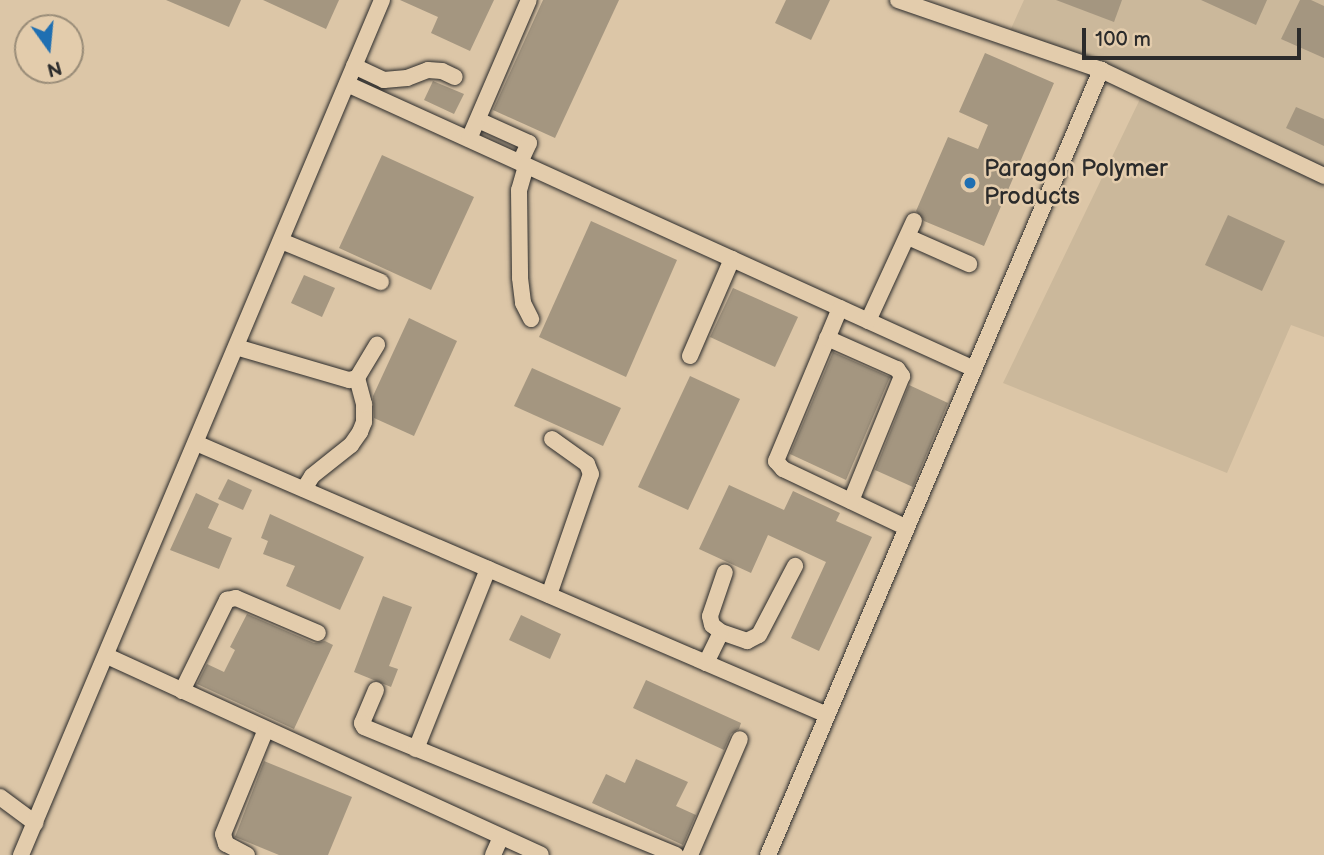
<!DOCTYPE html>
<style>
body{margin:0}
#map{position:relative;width:1324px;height:855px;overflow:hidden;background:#dcc6a7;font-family:"Balsamiq Sans",sans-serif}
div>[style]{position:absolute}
.built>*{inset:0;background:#cbb89b}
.building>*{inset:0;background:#a49680}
.roads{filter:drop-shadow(0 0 2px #2b2b2b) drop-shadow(0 0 2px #2b2b2b)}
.minor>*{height:16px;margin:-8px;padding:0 8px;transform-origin:8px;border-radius:8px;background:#e3ccac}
.dots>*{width:19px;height:19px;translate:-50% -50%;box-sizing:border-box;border:4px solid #e3ccac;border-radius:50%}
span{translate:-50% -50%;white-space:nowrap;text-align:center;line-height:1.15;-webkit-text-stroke:5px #e3ccac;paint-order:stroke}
.poi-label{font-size:24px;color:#2b2b2b}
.left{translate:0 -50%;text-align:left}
.north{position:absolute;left:14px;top:14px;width:70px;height:70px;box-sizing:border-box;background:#e3ccac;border:2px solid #998c78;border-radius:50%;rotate:165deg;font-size:19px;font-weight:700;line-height:28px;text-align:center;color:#2b2b2b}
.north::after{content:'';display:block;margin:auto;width:24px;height:32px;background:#1f6fb2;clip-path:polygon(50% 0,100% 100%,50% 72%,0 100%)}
.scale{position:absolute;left:1082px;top:28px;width:219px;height:32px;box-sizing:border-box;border:4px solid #2b2b2b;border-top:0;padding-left:9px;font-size:21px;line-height:24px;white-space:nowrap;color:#2b2b2b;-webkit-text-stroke:5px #e3ccac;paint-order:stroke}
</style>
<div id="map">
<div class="built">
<div style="clip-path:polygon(1024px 0,1324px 0,1324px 337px,1291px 325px,1227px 473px,1003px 383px,1140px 99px,1009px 33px)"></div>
</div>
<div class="building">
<div style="clip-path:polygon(166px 0,241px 0,229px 27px)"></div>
<div style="clip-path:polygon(263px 0,339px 0,326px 29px)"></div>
<div style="clip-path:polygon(400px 0,494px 0,470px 51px,431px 33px,438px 17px)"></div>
<div style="clip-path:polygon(543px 0,619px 0,555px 138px,493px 110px)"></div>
<div style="clip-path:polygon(786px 0,830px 0,811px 40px,775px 23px)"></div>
<div style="clip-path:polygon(1056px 0,1122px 0,1114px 22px)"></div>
<div style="clip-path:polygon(1201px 0,1267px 0,1256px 25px)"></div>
<div style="clip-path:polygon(1300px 0,1311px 0,1324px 6px,1324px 58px,1281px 39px)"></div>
<div style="clip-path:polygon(985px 53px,1054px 83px,984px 246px,924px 221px,916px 211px,948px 137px,978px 149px,988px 125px,959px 112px)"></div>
<div style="clip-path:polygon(433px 81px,464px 94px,454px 114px,424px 100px)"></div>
<div style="clip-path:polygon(1296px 107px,1324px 119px,1324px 146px,1286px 128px)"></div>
<div style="clip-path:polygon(382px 155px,474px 197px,431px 290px,339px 248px)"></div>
<div style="clip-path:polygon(1228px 215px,1285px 241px,1262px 291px,1205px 265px)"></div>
<div style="clip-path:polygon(591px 221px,677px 260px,626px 377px,539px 337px)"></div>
<div style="clip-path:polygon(304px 275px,335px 288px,322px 317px,291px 303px)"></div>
<div style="clip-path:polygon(733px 288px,798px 317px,775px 367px,710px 337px)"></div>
<div style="clip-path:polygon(409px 318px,457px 341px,414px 436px,374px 418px,373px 396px)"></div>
<div style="clip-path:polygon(833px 352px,890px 377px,846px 480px,790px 454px)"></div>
<div style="clip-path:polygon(532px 368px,621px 408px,603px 446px,514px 406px)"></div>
<div style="clip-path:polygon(690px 376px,740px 399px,688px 510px,638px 487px)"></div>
<div style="clip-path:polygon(909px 385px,948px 403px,913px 487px,875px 470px)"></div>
<div style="clip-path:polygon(228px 479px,252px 490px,243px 510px,218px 499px)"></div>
<div style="clip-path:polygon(729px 485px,784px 510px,793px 491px,840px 513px,836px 521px,872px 537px,819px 651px,791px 638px,826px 562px,768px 535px,751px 573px,699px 549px)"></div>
<div style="clip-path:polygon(196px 493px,219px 504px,208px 528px,232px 538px,219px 569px,170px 550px)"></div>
<div style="clip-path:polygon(270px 514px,364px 557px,340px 610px,286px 586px,295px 566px,263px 554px,268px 541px,261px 538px)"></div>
<div style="clip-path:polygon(383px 596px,412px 607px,389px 666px,398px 669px,391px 687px,354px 672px)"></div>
<div style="clip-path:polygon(247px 614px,314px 643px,325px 641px,333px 645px,294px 729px,197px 684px,207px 664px,224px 672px,235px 650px,230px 647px)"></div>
<div style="clip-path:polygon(521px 615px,561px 634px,550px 659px,509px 640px)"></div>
<div style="clip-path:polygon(646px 680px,741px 723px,739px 729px,731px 734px,724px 750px,633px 708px)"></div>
<div style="clip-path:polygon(636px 759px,688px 782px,676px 806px,696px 815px,683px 845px,592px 803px,606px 774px,625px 783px)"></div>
<div style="clip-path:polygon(264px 761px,352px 797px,328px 855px,279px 855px,235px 837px)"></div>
</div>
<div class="roads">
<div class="minor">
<div style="left:898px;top:0;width:215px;rotate:19deg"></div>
<div style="left:1101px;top:70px;width:247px;rotate:25.4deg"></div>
<div style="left:354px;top:66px;width:33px;rotate:25deg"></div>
<div style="left:384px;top:80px;width:23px;rotate:-5deg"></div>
<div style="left:407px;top:78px;width:22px;rotate:-21deg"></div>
<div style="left:428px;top:70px;width:14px;rotate:4deg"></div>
<div style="left:442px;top:71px;width:14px;rotate:25deg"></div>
<div style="left:347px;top:84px;width:689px;rotate:24.44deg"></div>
<div style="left:478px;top:120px;width:56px;rotate:24.3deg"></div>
<div style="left:529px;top:143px;width:21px;rotate:115deg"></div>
<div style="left:469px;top:139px;width:151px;rotate:-66.7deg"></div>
<div style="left:526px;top:166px;width:25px;rotate:106deg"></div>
<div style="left:519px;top:190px;width:88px;rotate:89.3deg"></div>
<div style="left:520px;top:278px;width:25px;rotate:83deg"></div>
<div style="left:523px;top:303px;width:18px;rotate:63deg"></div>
<div style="left:908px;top:237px;width:67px;rotate:23.9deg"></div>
<div style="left:281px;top:241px;width:108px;rotate:22.3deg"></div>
<div style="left:840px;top:308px;width:166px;rotate:112.7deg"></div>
<div style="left:776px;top:461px;width:11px;rotate:49deg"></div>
<div style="left:783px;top:469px;width:137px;rotate:25.4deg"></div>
<div style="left:868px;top:321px;width:110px;rotate:-65.3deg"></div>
<div style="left:827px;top:338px;width:77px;rotate:23.9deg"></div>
<div style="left:897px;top:369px;width:9px;rotate:54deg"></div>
<div style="left:902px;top:376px;width:135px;rotate:112.2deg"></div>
<div style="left:236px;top:347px;width:118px;rotate:16.3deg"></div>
<div style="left:349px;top:380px;width:8px;rotate:-14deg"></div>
<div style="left:357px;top:378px;width:39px;rotate:-59deg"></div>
<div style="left:690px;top:356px;width:106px;rotate:-66.6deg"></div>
<div style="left:196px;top:443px;width:687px;rotate:23.32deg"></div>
<div style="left:304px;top:489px;width:15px;rotate:-58deg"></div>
<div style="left:312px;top:476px;width:50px;rotate:-38.5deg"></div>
<div style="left:351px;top:445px;width:16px;rotate:-55deg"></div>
<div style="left:360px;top:432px;width:11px;rotate:-68deg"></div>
<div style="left:364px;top:422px;width:18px;rotate:-90deg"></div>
<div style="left:364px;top:404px;width:27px;rotate:-105deg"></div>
<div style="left:549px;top:595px;width:128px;rotate:-70.9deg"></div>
<div style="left:591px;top:474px;width:11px;rotate:-112deg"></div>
<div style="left:587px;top:464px;width:43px;rotate:-144.5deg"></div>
<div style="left:721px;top:632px;width:28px;rotate:19deg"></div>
<div style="left:747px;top:641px;width:13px;rotate:-27deg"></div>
<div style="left:759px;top:635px;width:78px;rotate:-62.4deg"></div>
<div style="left:107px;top:656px;width:477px;rotate:24.6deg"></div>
<div style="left:706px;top:663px;width:34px;rotate:-64deg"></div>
<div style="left:721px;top:632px;width:11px;rotate:-142deg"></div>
<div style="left:712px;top:625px;width:9px;rotate:-103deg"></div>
<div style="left:710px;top:616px;width:46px;rotate:-71.2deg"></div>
<div style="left:376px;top:690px;width:36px;rotate:113deg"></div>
<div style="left:362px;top:723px;width:4px;rotate:63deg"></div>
<div style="left:364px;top:727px;width:337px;rotate:22.3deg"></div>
<div style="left:182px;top:691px;width:102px;rotate:-63.7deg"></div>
<div style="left:227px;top:600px;width:9px;rotate:-13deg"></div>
<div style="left:236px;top:598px;width:89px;rotate:23.1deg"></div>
<div style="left:416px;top:749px;width:194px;rotate:-68.2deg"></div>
<div style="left:0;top:797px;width:44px;rotate:36.6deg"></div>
<div style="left:21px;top:855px;width:928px;rotate:-67.11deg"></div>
<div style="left:247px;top:855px;width:24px;rotate:-152deg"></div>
<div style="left:226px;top:844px;width:10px;rotate:-107deg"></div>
<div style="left:223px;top:834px;width:113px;rotate:-67.7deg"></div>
<div style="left:493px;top:855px;width:20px;rotate:-66deg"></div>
<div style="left:690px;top:855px;width:126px;rotate:-66.7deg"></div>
<div style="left:768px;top:855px;width:853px;rotate:-67.01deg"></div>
</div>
</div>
<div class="dots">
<div style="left:970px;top:183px;background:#1f6fb2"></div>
</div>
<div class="poi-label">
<span class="left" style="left:984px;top:183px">Paragon Polymer<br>Products</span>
</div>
<div class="north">N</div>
<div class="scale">100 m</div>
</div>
